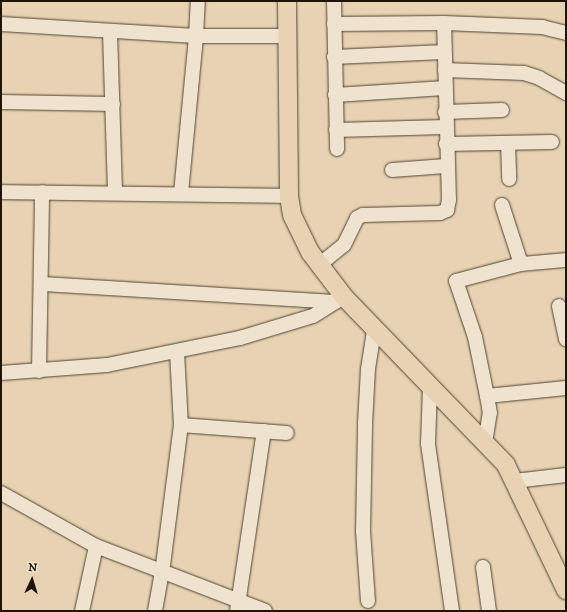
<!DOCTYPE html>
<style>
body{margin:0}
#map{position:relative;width:567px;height:612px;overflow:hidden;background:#e7d3b3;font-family:"IM FELL DW Pica",serif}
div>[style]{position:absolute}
.roads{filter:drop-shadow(0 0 1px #514430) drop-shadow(0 0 1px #514430)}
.minor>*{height:14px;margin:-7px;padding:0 7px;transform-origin:7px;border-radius:7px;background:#efe2ce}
.major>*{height:18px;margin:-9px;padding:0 9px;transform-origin:9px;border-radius:9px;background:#e7d3b3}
span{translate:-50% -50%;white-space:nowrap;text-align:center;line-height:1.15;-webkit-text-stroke:3px #efe2ce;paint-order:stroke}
.frame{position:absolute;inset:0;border:2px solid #1f1405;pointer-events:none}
.north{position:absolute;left:12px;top:560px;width:40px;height:40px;-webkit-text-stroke:3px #efe2ce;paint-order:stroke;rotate:4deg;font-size:11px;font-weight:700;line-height:16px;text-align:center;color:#1f1405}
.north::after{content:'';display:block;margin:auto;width:14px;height:18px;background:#1f1405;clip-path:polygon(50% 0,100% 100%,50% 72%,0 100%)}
</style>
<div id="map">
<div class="roads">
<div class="minor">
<div style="left:334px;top:1px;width:148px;rotate:88.8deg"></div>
<div style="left:1px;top:24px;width:195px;rotate:3.5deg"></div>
<div style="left:196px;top:36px;width:35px;rotate:-87deg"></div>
<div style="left:334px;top:24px;width:110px;rotate:-0.5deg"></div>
<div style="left:444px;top:23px;width:98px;rotate:2.3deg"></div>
<div style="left:542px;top:27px;width:25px;rotate:14deg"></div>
<div style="left:110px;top:32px;width:161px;rotate:88.2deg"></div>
<div style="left:334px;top:57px;width:110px;rotate:-2.6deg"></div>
<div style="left:445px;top:70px;width:79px;rotate:2.2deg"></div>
<div style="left:524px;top:73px;width:16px;rotate:18deg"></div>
<div style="left:539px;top:78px;width:31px;rotate:29deg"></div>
<div style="left:335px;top:95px;width:110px;rotate:-3.6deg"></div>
<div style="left:1px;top:102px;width:112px;rotate:1deg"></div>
<div style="left:445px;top:112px;width:57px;rotate:-2deg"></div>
<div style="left:336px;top:130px;width:109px;rotate:-1.6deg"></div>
<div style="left:508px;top:143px;width:36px;rotate:88deg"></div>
<div style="left:446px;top:144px;width:106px;rotate:-1.1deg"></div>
<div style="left:392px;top:170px;width:54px;rotate:-4.2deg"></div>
<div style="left:1px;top:192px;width:288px;rotate:0.8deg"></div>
<div style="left:181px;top:193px;width:158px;rotate:-84.5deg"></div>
<div style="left:196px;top:36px;width:93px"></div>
<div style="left:502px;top:205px;width:62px;rotate:72.1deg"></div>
<div style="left:319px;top:265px;width:32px;rotate:-39deg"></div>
<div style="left:344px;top:245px;width:30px;rotate:-64deg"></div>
<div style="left:357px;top:218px;width:7px;rotate:-27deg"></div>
<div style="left:363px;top:215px;width:77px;rotate:-1.5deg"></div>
<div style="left:440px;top:213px;width:8px;rotate:-23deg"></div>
<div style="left:447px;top:210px;width:10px;rotate:-79deg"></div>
<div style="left:449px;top:200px;width:177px;rotate:-91.6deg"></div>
<div style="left:42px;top:284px;width:294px;rotate:3.5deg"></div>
<div style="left:559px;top:306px;width:34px;rotate:78deg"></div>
<div style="left:177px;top:352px;width:73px;rotate:86.9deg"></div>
<div style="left:181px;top:425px;width:106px;rotate:4.3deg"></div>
<div style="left:39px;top:371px;width:179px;rotate:-89deg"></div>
<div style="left:1px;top:373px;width:106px;rotate:-4.3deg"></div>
<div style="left:107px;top:365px;width:136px;rotate:-11.5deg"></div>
<div style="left:240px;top:338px;width:76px;rotate:-16.8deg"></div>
<div style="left:313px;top:316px;width:36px;rotate:-32deg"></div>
<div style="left:430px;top:387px;width:57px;rotate:92deg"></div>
<div style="left:428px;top:444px;width:169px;rotate:81.8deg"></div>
<div style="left:487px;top:396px;width:79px;rotate:-5.8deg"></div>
<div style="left:485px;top:443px;width:30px;rotate:-81deg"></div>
<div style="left:490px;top:413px;width:17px;rotate:-100deg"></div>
<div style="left:487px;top:396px;width:60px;rotate:-101.5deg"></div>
<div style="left:475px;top:337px;width:59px;rotate:-108.7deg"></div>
<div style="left:456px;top:281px;width:67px;rotate:-14.7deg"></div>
<div style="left:521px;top:264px;width:45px;rotate:-5.1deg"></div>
<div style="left:515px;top:481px;width:51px;rotate:-6.7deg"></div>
<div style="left:1px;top:493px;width:109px;rotate:29.2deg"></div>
<div style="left:96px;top:546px;width:181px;rotate:21deg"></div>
<div style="left:483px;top:567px;width:44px;rotate:82.2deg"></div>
<div style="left:368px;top:601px;width:69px;rotate:-94.1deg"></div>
<div style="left:363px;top:532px;width:108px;rotate:-88.9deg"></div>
<div style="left:365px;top:424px;width:55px;rotate:-86.9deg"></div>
<div style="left:368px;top:369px;width:38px;rotate:-81deg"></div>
<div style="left:82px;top:611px;width:66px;rotate:-77.8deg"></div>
<div style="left:155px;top:611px;width:39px;rotate:-80deg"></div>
<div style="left:162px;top:573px;width:149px;rotate:-82.7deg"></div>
<div style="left:237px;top:611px;width:182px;rotate:-81.5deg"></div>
</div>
<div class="major">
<div style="left:287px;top:1px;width:195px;rotate:89.4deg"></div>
<div style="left:289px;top:196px;width:19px;rotate:81deg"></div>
<div style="left:292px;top:215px;width:41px;rotate:64.1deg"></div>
<div style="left:310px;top:252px;width:56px;rotate:52.9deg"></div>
<div style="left:344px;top:297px;width:233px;rotate:46deg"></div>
<div style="left:506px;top:465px;width:139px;rotate:64.4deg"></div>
</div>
</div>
<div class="frame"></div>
<div class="north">N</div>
</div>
